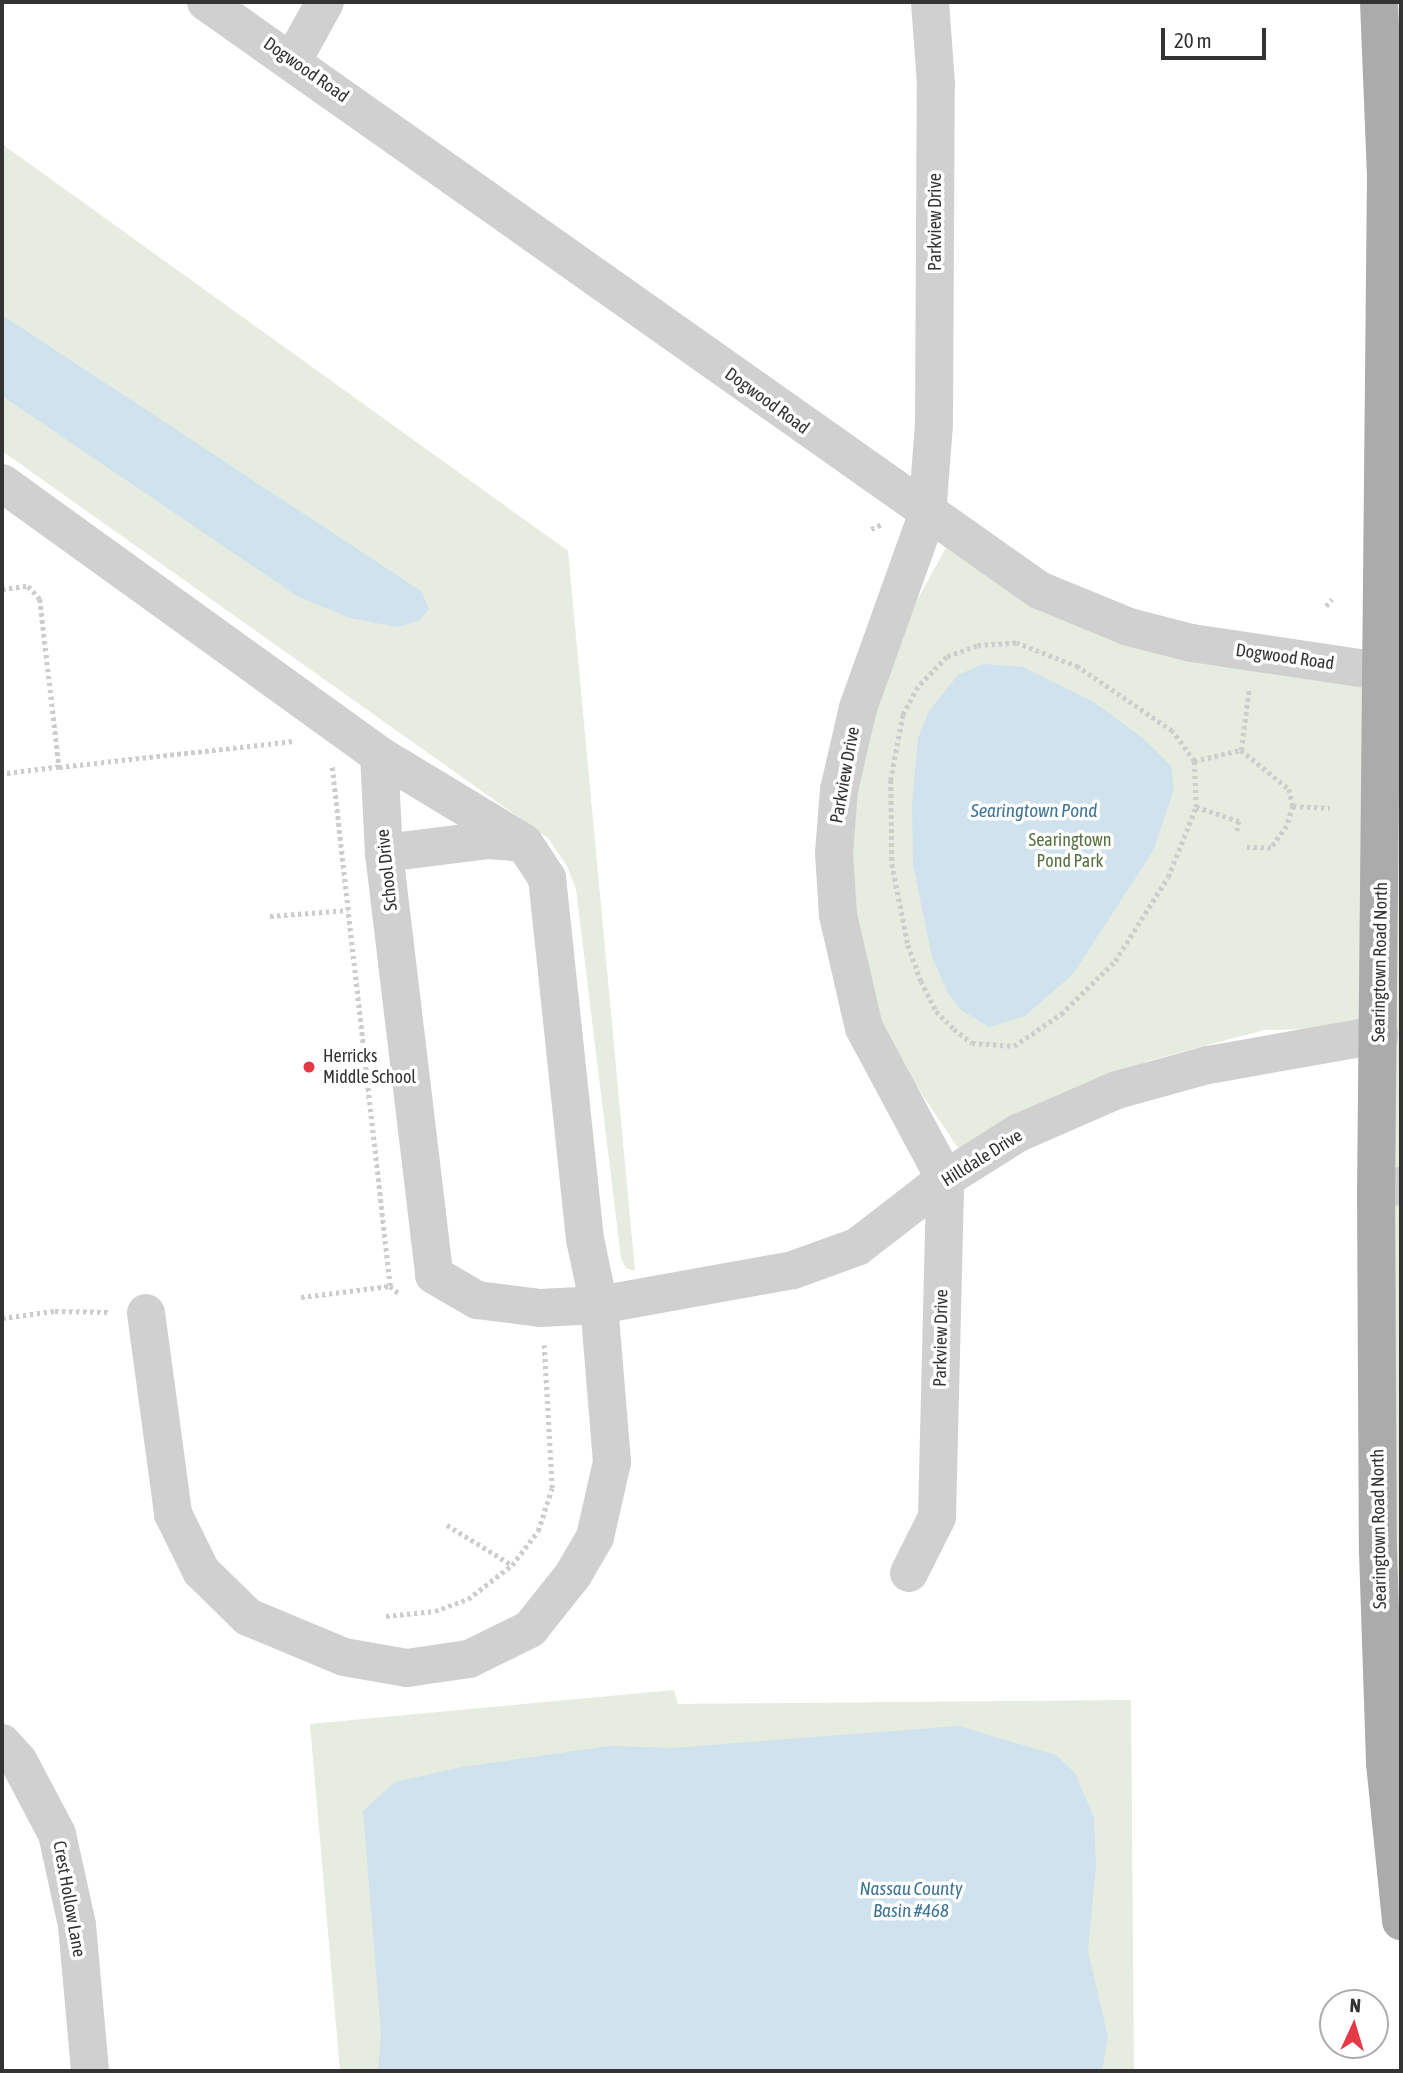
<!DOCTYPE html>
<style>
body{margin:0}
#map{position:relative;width:1403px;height:2073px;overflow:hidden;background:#fff;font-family:"Asap Condensed",sans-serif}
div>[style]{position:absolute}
.green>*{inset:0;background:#e6ecdf}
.water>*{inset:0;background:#cfe2ee}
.path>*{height:4.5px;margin-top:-2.25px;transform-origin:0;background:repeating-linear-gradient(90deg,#cdcdcd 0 3.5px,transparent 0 7px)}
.minor>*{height:38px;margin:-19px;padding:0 19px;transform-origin:19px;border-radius:19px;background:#d0d0d0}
.major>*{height:38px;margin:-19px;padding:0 19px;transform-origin:19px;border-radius:19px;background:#ababab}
.dots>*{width:19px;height:19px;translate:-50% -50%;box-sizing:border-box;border:4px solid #fff;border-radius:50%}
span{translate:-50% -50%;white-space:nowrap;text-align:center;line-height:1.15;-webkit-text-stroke:7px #fff;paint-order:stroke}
.street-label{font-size:18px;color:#333}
.park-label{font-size:18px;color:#56703f}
.poi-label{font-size:18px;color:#333}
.left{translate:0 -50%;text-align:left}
.water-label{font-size:19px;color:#3f7597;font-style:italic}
.frame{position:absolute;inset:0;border:4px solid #333;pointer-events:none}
.north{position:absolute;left:1319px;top:1989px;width:70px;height:70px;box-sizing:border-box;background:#fff;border:2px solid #adadad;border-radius:50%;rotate:4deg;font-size:19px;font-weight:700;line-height:28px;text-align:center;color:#333}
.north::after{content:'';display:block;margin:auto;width:24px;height:32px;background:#e63946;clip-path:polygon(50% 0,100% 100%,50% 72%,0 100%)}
.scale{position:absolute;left:1161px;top:28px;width:105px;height:32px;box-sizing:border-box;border:4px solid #333;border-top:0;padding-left:9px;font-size:21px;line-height:24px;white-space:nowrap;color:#333;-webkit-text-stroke:5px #fff;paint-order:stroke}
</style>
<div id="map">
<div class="green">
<div style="clip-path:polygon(2px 144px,568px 551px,635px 1271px,626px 1268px,621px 1258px,576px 889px,567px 866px,548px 838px,2px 451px)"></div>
<div style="clip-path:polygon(1401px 218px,1401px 1921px,1376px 1028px,1264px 1030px,1148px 1061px,958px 1148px,877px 1027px,847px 896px,847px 798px,900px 631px,946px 548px,1016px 593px,1381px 674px)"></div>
<div style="clip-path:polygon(674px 1690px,678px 1704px,1131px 1700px,1134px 2071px,340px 2071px,310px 1724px)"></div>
</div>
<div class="water">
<div style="clip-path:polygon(2px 315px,421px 591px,429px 609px,419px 621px,397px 627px,350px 618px,297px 596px,2px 396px)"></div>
<div style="clip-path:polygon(983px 664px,1023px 667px,1094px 702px,1145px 740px,1171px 766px,1174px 789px,1153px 851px,1073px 974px,1025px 1016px,989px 1027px,961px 1010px,948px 993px,932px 957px,913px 865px,912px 805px,918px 738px,929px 711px,958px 675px)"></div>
<div style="clip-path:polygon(959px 1726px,1056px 1755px,1075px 1773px,1094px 1818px,1096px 1866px,1088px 1951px,1108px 2037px,1102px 2071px,378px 2071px,381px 2034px,363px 1811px,395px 1782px,462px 1767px,610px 1746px,672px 1748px)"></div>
</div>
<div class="path">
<div style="left:871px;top:529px;width:12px;rotate:-24deg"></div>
<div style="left:2px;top:589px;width:26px;rotate:-7deg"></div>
<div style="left:28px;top:586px;width:18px;rotate:47deg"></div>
<div style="left:40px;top:599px;width:169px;rotate:83.5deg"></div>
<div style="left:59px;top:767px;width:57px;rotate:173deg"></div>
<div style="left:1326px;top:606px;width:9px;rotate:-49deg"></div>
<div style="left:1241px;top:750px;width:62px;rotate:39.1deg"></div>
<div style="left:1289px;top:789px;width:17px;rotate:77deg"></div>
<div style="left:1293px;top:806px;width:21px;rotate:107deg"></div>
<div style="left:1287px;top:826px;width:27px;rotate:126deg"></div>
<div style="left:1271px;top:848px;width:24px;rotate:-178deg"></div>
<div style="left:1194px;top:761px;width:37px;rotate:-126deg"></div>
<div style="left:1172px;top:731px;width:114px;rotate:-145.8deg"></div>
<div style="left:1078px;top:667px;width:66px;rotate:-158.8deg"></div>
<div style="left:1016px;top:643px;width:39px;rotate:176deg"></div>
<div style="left:977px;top:646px;width:32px;rotate:160deg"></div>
<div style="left:947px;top:657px;width:42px;rotate:134deg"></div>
<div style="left:918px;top:687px;width:32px;rotate:118deg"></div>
<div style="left:903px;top:715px;width:66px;rotate:100.5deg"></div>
<div style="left:891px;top:780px;width:84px;rotate:89.3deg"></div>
<div style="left:892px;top:864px;width:83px;rotate:78.8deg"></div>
<div style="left:908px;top:945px;width:38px;rotate:70deg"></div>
<div style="left:921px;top:981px;width:34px;rotate:63deg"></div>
<div style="left:936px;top:1011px;width:25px;rotate:45deg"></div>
<div style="left:954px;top:1029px;width:23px;rotate:38deg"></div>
<div style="left:972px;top:1043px;width:42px;rotate:4.1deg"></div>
<div style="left:1014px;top:1046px;width:57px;rotate:-34.2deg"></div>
<div style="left:1061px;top:1014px;width:76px;rotate:-44.5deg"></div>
<div style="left:1115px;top:961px;width:99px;rotate:-57.8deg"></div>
<div style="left:1168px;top:877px;width:75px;rotate:-68.2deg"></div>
<div style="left:1196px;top:807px;width:46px;rotate:-92.5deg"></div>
<div style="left:1194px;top:761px;width:48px;rotate:-13.2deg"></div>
<div style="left:1241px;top:750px;width:63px;rotate:-82.6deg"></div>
<div style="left:59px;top:767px;width:237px;rotate:-6.3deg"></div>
<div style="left:1293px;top:806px;width:37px;rotate:3deg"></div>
<div style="left:1196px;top:807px;width:45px;rotate:18deg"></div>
<div style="left:1239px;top:821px;width:10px;rotate:101deg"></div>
<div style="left:270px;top:916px;width:78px;rotate:-4.4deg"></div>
<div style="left:348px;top:910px;width:144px;rotate:-96.4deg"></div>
<div style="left:390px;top:1286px;width:13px;rotate:39deg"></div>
<div style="left:301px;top:1297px;width:90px;rotate:-7deg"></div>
<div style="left:390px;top:1286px;width:378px;rotate:-96.4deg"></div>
<div style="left:2px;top:1318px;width:53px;rotate:-7.5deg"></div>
<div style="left:55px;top:1311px;width:54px;rotate:1.1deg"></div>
<div style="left:447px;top:1525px;width:76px;rotate:31.6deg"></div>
<div style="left:386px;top:1616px;width:49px;rotate:-5.8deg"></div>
<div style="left:435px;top:1611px;width:35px;rotate:-20deg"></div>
<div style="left:468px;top:1599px;width:56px;rotate:-37.7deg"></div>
<div style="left:512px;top:1565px;width:43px;rotate:-52.6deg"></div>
<div style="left:538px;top:1531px;width:45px;rotate:-72deg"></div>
<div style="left:552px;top:1488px;width:143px;rotate:-93.2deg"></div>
</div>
<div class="minor">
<div style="left:206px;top:2px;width:1020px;rotate:35.22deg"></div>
<div style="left:1039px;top:590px;width:97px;rotate:22.3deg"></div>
<div style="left:1129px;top:627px;width:65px;rotate:14.3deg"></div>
<div style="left:1192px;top:643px;width:195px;rotate:8.5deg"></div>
<div style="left:293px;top:60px;width:66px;rotate:-61.1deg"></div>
<div style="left:2px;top:483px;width:465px;rotate:35.8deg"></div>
<div style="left:379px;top:755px;width:166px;rotate:31.2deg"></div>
<div style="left:379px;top:755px;width:98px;rotate:87.1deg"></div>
<div style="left:384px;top:853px;width:425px;rotate:83.2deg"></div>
<div style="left:434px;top:1275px;width:50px;rotate:30.2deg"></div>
<div style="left:477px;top:1300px;width:64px;rotate:7.2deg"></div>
<div style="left:540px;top:1308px;width:59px;rotate:-2.9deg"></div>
<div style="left:599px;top:1305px;width:197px;rotate:-10.2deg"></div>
<div style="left:793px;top:1270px;width:68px;rotate:-19.8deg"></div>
<div style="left:857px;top:1247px;width:111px;rotate:-37.7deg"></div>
<div style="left:945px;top:1179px;width:86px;rotate:-32.2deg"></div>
<div style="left:1018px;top:1133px;width:108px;rotate:-23.5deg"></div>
<div style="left:1117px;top:1090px;width:94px;rotate:-15.4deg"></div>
<div style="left:1208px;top:1065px;width:174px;rotate:-10deg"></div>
<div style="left:1376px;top:1189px;width:25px;rotate:-7deg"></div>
<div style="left:146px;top:1313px;width:203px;rotate:82.3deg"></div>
<div style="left:173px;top:1514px;width:64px;rotate:63.8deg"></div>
<div style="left:201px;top:1571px;width:66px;rotate:44.4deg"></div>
<div style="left:248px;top:1617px;width:104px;rotate:22.6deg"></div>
<div style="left:344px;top:1657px;width:64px;rotate:9.9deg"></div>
<div style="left:407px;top:1668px;width:63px;rotate:-8.3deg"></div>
<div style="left:469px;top:1659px;width:68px;rotate:-26.2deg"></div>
<div style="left:530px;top:1629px;width:69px;rotate:-51.5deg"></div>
<div style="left:573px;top:1575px;width:44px;rotate:-59.9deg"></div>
<div style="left:595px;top:1537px;width:77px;rotate:-77.2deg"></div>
<div style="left:612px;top:1462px;width:158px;rotate:-94.7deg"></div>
<div style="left:599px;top:1305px;width:67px;rotate:-102deg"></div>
<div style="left:585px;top:1239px;width:363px;rotate:-96deg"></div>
<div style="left:547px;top:878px;width:42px;rotate:-123.3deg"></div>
<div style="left:524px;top:843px;width:35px;rotate:-175deg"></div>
<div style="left:489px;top:840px;width:106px;rotate:172.9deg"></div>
<div style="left:909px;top:1573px;width:63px;rotate:-63.4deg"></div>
<div style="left:937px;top:1517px;width:338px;rotate:-88.6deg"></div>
<div style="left:945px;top:1179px;width:171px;rotate:-118.2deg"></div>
<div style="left:864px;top:1028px;width:116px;rotate:-103deg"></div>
<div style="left:838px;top:915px;width:62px;rotate:-93.7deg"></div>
<div style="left:834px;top:853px;width:63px;rotate:-85.5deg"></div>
<div style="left:839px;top:790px;width:84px;rotate:-77deg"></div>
<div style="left:858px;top:708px;width:205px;rotate:-70.3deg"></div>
<div style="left:927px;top:515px;width:92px;rotate:-85.6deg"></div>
<div style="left:934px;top:423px;width:339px;rotate:-89.7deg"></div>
<div style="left:936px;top:84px;width:82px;rotate:-94.2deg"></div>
<div style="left:2px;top:1743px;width:25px;rotate:48deg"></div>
<div style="left:19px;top:1762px;width:81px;rotate:62.2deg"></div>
<div style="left:57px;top:1834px;width:93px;rotate:77.6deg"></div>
<div style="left:77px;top:1925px;width:147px;rotate:84.9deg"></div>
</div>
<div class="major">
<div style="left:1379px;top:2px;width:171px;rotate:87.7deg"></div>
<div style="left:1386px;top:173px;width:1016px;rotate:90.56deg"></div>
<div style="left:1376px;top:1189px;width:362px;rotate:89.7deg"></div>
<div style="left:1378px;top:1551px;width:212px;rotate:88.1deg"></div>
<div style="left:1385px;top:1763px;width:159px;rotate:84.2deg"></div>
</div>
<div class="dots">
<div style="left:309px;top:1067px;background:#e63946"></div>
</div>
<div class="street-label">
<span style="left:306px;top:70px;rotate:35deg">Dogwood Road</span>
<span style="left:935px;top:222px;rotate:-90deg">Parkview Drive</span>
<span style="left:767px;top:401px;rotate:36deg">Dogwood Road</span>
<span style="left:1285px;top:657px;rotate:8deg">Dogwood Road</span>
<span style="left:845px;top:775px;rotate:-80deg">Parkview Drive</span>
<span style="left:387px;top:870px;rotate:-96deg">School Drive</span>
<span style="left:1380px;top:962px;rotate:-89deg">Searingtown Road North</span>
<span style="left:982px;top:1158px;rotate:-32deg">Hilldale Drive</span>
<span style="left:941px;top:1338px;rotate:-89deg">Parkview Drive</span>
<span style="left:1379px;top:1529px;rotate:-91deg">Searingtown Road North</span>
<span style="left:69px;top:1899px;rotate:80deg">Crest Hollow Lane</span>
</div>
<div class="park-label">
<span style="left:1070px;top:851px">Searingtown<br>Pond Park</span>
</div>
<div class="poi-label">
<span class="left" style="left:323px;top:1067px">Herricks<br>Middle School</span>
</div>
<div class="water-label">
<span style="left:1034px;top:811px">Searingtown Pond</span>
<span style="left:911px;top:1900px">Nassau County<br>Basin #468</span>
</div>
<div class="frame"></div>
<div class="north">N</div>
<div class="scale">20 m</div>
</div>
